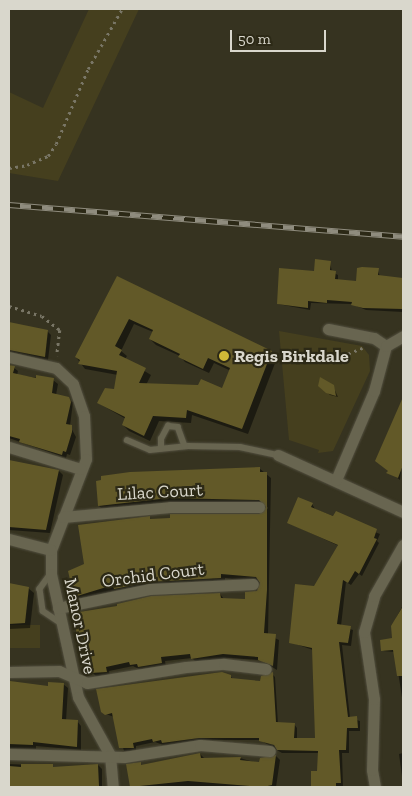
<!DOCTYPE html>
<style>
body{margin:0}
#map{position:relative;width:412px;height:796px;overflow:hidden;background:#363320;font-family:"Zilla Slab",serif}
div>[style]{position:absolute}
.green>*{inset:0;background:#453f1e}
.shadow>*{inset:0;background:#0007}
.building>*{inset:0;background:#625928}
.path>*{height:2.5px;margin-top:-1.25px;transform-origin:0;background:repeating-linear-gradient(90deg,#797666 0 2.5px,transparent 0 6.5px)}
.roads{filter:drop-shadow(0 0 1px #524f3f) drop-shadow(0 0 1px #524f3f)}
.service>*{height:5.5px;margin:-2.75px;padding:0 2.75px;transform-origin:2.75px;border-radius:2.75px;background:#686550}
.minor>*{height:11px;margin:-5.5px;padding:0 5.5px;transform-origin:5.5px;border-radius:5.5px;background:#686550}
.rail>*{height:5.5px;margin-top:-2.75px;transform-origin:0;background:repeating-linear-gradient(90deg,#2c2916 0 11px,#8f8c7e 0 22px);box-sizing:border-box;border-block:1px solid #8f8c7e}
.dots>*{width:14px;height:14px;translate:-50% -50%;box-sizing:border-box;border:2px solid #2c2916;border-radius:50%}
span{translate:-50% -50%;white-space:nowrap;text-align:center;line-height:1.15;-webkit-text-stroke:4.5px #2c2916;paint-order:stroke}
.poi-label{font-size:18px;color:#d9d7cc;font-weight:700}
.left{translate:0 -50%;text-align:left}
.street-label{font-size:18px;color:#d9d7cc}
.frame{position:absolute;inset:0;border:10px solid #d9d7cc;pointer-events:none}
.scale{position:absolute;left:230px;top:30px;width:96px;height:22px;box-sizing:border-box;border:2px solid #d9d7cc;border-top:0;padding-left:6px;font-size:15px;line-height:18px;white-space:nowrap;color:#d9d7cc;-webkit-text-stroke:4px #2c2916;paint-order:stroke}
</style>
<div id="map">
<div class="green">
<div style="clip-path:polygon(89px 9px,139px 9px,58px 181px,9px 173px,9px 92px,43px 108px)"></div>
<div style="clip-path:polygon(279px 331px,362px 346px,369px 355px,370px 371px,333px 451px,318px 453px,319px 450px,289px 440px)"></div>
<div style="clip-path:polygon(9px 625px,40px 625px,40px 648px,9px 648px)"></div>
</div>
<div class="shadow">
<div style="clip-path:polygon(330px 262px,332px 272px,338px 275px,338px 281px,357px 282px,378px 270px,380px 277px,403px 279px,403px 312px,366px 310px,352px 304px,311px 303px,310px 310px,278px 304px)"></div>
<div style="clip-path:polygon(evenodd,118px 278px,271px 352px,277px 358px,248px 434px,192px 415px,191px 423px,159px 421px,150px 441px,129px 431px,123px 425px,126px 419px,98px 403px,115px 391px,118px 375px,85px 369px,76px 357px,118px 278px,134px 324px,153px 332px,150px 339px,156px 345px,180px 356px,185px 362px,209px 373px,214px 363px,231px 371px,223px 389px,146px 385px,151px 375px,125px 359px,127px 356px,121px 351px,134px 324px)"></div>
<div style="clip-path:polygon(9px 323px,47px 331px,51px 335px,48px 360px,12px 353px,9px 358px)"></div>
<div style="clip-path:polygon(9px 364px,18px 371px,17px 375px,53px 380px,58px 384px,56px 395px,73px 402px,70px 426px,76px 437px,70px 455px,67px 454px,66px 458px,9px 438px)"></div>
<div style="clip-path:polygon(319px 385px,333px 386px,338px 397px,330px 395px)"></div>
<div style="clip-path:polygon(403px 399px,403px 445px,397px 448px,403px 451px,400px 480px,376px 461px)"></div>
<div style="clip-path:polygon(9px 461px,59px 471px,63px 475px,50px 533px,9px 530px)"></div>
<div style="clip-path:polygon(259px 468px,271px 478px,268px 635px,279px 640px,277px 670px,260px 660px,228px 658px,197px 663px,192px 658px,165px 661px,166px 667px,143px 671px,133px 666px,109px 671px,110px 676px,97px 677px,92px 672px,86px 640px,78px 635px,220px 594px,224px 599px,246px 601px,257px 592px,262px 583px,225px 578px,225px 582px,119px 592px,117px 590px,79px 601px,75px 597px,85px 564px,149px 518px,152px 520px,260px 516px,268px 508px,264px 503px,103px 510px,99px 506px)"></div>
<div style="clip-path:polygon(312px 504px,315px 509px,380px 534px,377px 541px,379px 543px,362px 576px,359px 574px,351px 585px,346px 582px,341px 626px,353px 630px,351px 646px,342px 645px,350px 718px,360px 721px,360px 731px,349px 731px,349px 753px,342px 753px,343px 787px,312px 787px,312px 772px,318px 772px,319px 753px,282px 753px,260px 740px,203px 740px,166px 746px,155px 742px,136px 746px,136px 751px,124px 751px,114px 717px,106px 714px,230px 676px,234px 680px,261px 683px,272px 674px,275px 677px,278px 724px,294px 724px,297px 728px,297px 739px,316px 740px,313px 650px,290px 642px,315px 588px,339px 546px,289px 523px)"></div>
<div style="clip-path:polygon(9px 585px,28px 588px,34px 593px,30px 628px,9px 629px)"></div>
<div style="clip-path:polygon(403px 605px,403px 704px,395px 652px,383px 651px,393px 640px,396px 618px)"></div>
<div style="clip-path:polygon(9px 682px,49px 687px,63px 684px,68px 688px,66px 721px,77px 721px,81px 726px,81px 750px,36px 746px,36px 749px,9px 748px)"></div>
<div style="clip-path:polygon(403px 753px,403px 784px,399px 754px)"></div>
<div style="clip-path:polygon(200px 754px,204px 758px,240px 758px,260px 764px,276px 756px,280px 760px,276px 787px,131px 787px,127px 765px,143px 766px)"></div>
<div style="clip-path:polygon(9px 764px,52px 766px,55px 769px,98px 765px,102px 769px,102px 787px,9px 787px)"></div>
</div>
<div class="building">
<div style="clip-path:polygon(315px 259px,331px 261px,330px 270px,336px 271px,335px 279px,356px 281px,357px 268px,362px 267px,379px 268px,378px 275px,403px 278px,403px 309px,363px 308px,351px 305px,352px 302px,327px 300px,327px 303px,308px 301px,308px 308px,277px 304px,279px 268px,314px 271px)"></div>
<div style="clip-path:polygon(evenodd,117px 276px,272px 351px,242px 429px,187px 410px,186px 418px,153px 416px,144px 436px,122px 425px,125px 417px,97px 403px,105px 388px,114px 389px,117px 371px,78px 364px,80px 360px,75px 357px,117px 276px,129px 319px,153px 330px,149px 339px,180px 354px,178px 357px,203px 369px,208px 358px,230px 368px,222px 388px,201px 379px,198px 385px,139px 383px,146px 368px,119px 355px,122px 350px,115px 346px,129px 319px)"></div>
<div style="clip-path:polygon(9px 322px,48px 330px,45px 357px,9px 350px)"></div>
<div style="clip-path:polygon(9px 365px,15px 366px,13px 373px,36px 378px,36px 375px,54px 378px,52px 393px,69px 397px,71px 402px,66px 424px,72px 425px,72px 432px,66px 452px,63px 451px,62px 455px,19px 442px,20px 439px,9px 436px)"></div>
<div style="clip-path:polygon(320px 377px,334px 385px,336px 396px,326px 393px,318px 386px)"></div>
<div style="clip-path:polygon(403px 397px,403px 465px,398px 478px,386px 473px,388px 471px,375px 461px)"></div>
<div style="clip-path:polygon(9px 460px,59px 470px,46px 530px,9px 527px)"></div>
<div style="clip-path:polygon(260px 467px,260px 472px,267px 472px,267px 590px,264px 633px,276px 634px,273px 666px,258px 660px,258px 657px,223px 654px,191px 659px,190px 654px,161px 657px,162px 663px,138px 667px,137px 664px,130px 665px,129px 662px,106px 667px,107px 672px,91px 673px,84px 638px,77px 635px,73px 613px,117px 606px,117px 604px,151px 596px,220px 593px,221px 598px,245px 599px,245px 592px,257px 591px,260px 583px,256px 577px,221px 574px,221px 578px,149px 582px,114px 589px,113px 585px,74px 597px,68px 571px,84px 564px,78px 525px,150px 516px,150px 519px,170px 518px,170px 514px,259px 514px,266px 507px,259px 500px,169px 498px,98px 506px,96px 481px,101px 480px,101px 476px,130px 472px)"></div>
<div style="clip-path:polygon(298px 497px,313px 503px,311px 507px,333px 516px,336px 511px,377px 529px,374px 538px,377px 539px,359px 574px,355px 571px,348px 583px,343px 580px,337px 624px,351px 626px,348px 643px,339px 642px,348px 717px,357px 716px,358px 728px,347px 728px,346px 750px,339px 750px,341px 783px,336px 783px,336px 787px,311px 787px,311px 771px,317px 771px,318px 751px,277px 750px,274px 745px,259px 741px,259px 738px,199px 738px,162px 743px,161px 740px,153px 742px,152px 739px,133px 743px,134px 748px,119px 748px,112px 713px,105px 715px,101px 712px,96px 689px,222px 672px,231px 675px,231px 678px,260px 681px,261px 676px,273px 672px,276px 722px,295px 723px,294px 738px,315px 738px,312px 648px,289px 643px,295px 584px,314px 586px,338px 545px,287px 523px)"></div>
<div style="clip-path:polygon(9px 583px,29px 587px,25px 623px,9px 624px)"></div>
<div style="clip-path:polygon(403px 606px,403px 676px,397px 676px,393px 650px,381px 651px,380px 640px,392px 638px,391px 626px)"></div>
<div style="clip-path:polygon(10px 681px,48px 686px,48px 682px,64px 683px,62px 719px,78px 720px,77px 747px,33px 742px,33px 745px,9px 744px)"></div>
<div style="clip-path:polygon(200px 753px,201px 758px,241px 757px,240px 760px,259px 762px,260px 758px,276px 755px,272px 785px,263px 787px,188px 781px,130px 787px,126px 764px,141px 762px,141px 765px)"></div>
<div style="clip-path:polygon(21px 764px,53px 764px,53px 767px,98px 764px,99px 786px,9px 786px,9px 766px,21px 767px)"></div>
</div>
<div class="path">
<div style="left:9px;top:168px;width:18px;rotate:-9deg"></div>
<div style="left:27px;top:165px;width:23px;rotate:-23deg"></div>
<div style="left:48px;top:156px;width:14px;rotate:-56deg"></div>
<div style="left:56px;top:144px;width:82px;rotate:-66.9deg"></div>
<div style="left:88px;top:69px;width:69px;rotate:-60.5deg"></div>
<div style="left:9px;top:306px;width:34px;rotate:17deg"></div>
<div style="left:42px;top:316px;width:23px;rotate:38deg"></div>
<div style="left:60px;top:330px;width:26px;rotate:97deg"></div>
<div style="left:330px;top:361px;width:35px;rotate:-22deg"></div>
</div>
<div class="roads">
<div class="service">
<div style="left:127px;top:440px;width:25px;rotate:23deg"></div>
<div style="left:150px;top:450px;width:38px;rotate:-6deg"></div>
<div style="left:188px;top:446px;width:52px;rotate:1.1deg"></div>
<div style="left:240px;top:447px;width:39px;rotate:12deg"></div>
<div style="left:161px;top:449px;width:10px;rotate:-90deg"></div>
<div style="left:161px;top:439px;width:15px;rotate:-62deg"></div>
<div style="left:168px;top:426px;width:10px;rotate:6deg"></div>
<div style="left:178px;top:427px;width:20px;rotate:70deg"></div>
<div style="left:51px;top:574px;width:19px;rotate:126deg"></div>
<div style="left:40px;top:589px;width:22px;rotate:82deg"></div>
<div style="left:43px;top:611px;width:22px;rotate:34deg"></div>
</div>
<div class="minor">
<div style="left:328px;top:329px;width:47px;rotate:11.1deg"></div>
<div style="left:374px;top:338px;width:14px;rotate:34deg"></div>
<div style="left:9px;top:357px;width:48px;rotate:13.2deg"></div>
<div style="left:56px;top:368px;width:23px;rotate:43deg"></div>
<div style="left:73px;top:384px;width:34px;rotate:71deg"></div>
<div style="left:84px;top:416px;width:43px;rotate:87.3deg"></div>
<div style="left:86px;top:459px;width:97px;rotate:111deg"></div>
<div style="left:51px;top:550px;width:24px;rotate:90deg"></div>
<div style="left:51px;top:574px;width:126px;rotate:77.6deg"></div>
<div style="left:78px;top:697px;width:66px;rotate:61.1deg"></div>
<div style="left:110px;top:755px;width:32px;rotate:85deg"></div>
<div style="left:9px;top:447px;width:75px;rotate:17deg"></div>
<div style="left:278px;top:455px;width:137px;rotate:24.5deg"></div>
<div style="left:336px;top:480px;width:97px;rotate:-66.9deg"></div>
<div style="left:374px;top:391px;width:47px;rotate:-75.1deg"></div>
<div style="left:386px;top:346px;width:20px;rotate:-30deg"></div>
<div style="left:63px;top:517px;width:107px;rotate:-5.3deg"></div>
<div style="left:170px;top:507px;width:89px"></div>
<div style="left:9px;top:539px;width:43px;rotate:14.7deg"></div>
<div style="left:58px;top:608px;width:94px;rotate:-11.7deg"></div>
<div style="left:150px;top:589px;width:103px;rotate:-2.8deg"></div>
<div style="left:9px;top:672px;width:50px;rotate:-1.1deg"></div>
<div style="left:59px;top:671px;width:30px;rotate:23deg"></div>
<div style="left:87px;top:683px;width:100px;rotate:-9.2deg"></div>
<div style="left:186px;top:667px;width:38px;rotate:-5deg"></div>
<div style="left:224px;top:664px;width:42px;rotate:6.8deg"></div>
<div style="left:9px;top:754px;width:115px;rotate:1.5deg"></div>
<div style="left:124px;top:757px;width:77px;rotate:-9deg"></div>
<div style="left:200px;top:745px;width:70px;rotate:4.9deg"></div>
<div style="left:375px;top:787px;width:17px;rotate:-100deg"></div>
<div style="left:372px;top:770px;width:71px;rotate:-88.4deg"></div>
<div style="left:374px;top:699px;width:68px;rotate:-98.5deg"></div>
<div style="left:364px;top:632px;width:37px;rotate:-74deg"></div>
<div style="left:374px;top:596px;width:59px;rotate:-60.4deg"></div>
</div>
</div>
<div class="rail">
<div style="left:9px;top:205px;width:395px;rotate:4.6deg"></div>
</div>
<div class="dots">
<div style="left:224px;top:356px;background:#cfb837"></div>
</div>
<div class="poi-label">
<span class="left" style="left:234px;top:356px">Regis Birkdale</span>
</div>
<div class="street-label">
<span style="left:160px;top:492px;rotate:-3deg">Lilac Court</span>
<span style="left:153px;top:575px;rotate:-7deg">Orchid Court</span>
<span style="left:80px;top:626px;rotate:78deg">Manor Drive</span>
</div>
<div class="frame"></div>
<div class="scale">50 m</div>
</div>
